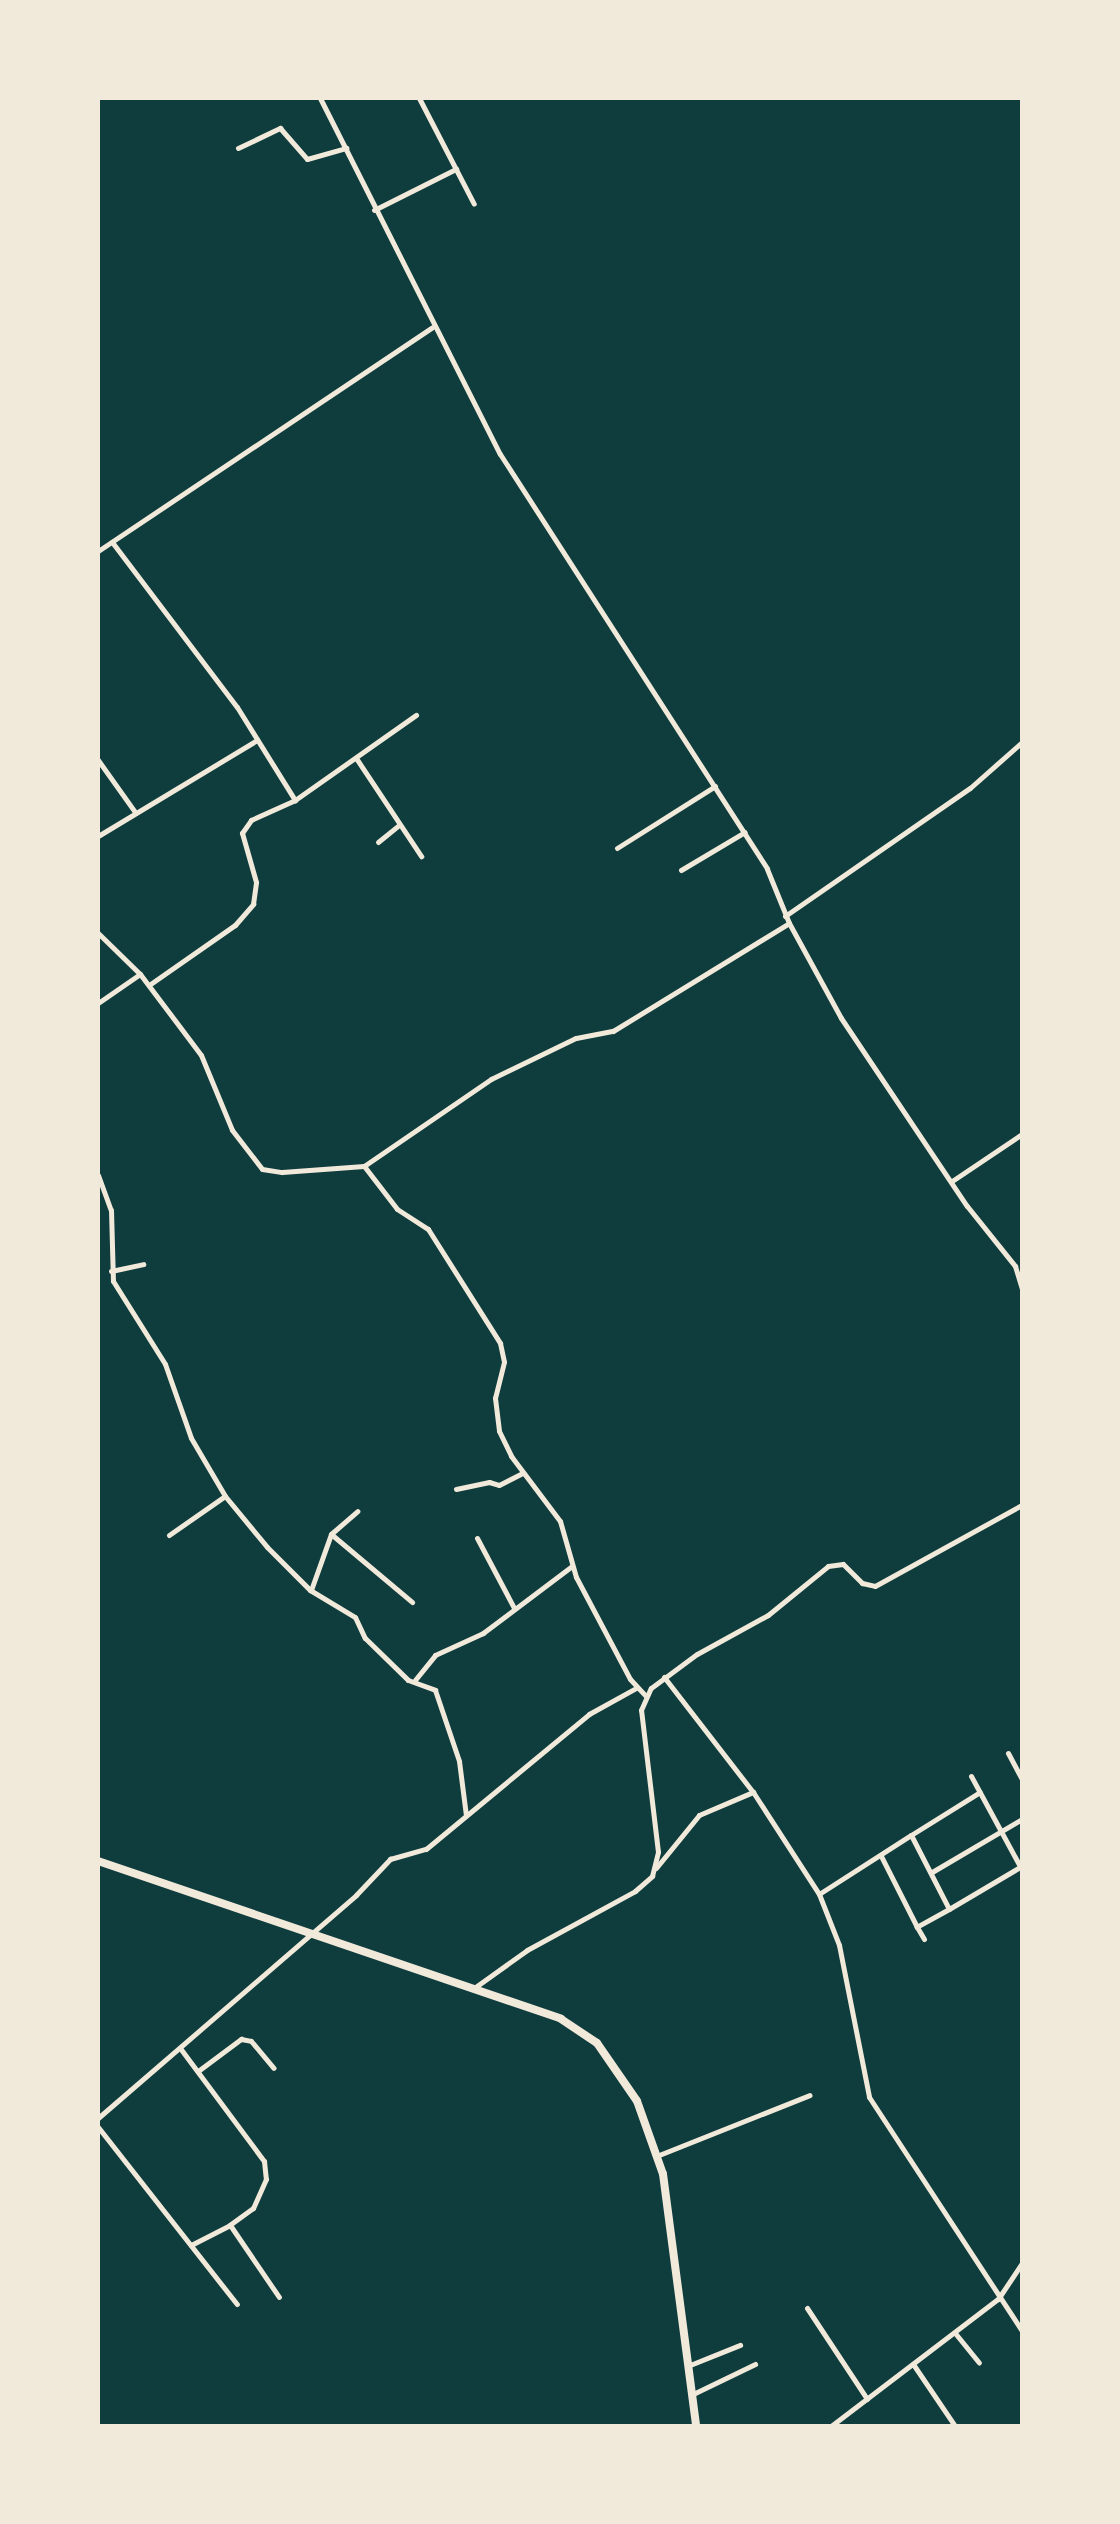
<!DOCTYPE html>
<style>
body{margin:0}
#map{position:relative;width:1120px;height:2524px;overflow:hidden;background:#0f3d3e;font-family:Merriweather,serif}
div>[style]{position:absolute}
.minor>*{height:5px;margin:-2.5px;padding:0 2.5px;transform-origin:2.5px;border-radius:2.5px;background:#f1e9da}
.primary>*{height:8px;margin:-4px;padding:0 4px;transform-origin:4px;border-radius:4px;background:#f1e9da}
span{translate:-50% -50%;white-space:nowrap;text-align:center;line-height:1.15;-webkit-text-stroke:8px #f1e9da;paint-order:stroke}
.frame{position:absolute;inset:0;border:100px solid #f1e9da;pointer-events:none}
</style>
<div id="map">
<div class="minor">
<div style="left:320px;top:98px;width:399px;rotate:63.2deg"></div>
<div style="left:500px;top:454px;width:493px;rotate:57.2deg"></div>
<div style="left:767px;top:869px;width:58px;rotate:67.8deg"></div>
<div style="left:789px;top:923px;width:108px;rotate:61.3deg"></div>
<div style="left:841px;top:1018px;width:226px;rotate:56.2deg"></div>
<div style="left:967px;top:1206px;width:77px;rotate:51.3deg"></div>
<div style="left:1015px;top:1266px;width:24px;rotate:73deg"></div>
<div style="left:419px;top:98px;width:119px;rotate:62.6deg"></div>
<div style="left:238px;top:148px;width:47px;rotate:-25.5deg"></div>
<div style="left:280px;top:128px;width:41px;rotate:48.9deg"></div>
<div style="left:307px;top:159px;width:41px;rotate:-15.8deg"></div>
<div style="left:374px;top:210px;width:92px;rotate:-26.6deg"></div>
<div style="left:112px;top:542px;width:207px;rotate:52.9deg"></div>
<div style="left:237px;top:707px;width:110px;rotate:58.1deg"></div>
<div style="left:98px;top:551px;width:402px;rotate:-33.8deg"></div>
<div style="left:356px;top:758px;width:118px;rotate:56.4deg"></div>
<div style="left:98px;top:760px;width:64px;rotate:54.6deg"></div>
<div style="left:98px;top:836px;width:186px;rotate:-31.1deg"></div>
<div style="left:378px;top:842px;width:26px;rotate:-39deg"></div>
<div style="left:617px;top:848px;width:116px;rotate:-32.3deg"></div>
<div style="left:681px;top:870px;width:74px;rotate:-30.7deg"></div>
<div style="left:785px;top:916px;width:225px;rotate:-34.7deg"></div>
<div style="left:970px;top:788px;width:69px;rotate:-41.5deg"></div>
<div style="left:98px;top:933px;width:59px;rotate:44.3deg"></div>
<div style="left:140px;top:974px;width:101px;rotate:53deg"></div>
<div style="left:201px;top:1055px;width:81px;rotate:67.5deg"></div>
<div style="left:232px;top:1130px;width:49px;rotate:52.4deg"></div>
<div style="left:262px;top:1169px;width:20px;rotate:9deg"></div>
<div style="left:282px;top:1172px;width:82px;rotate:-4.2deg"></div>
<div style="left:364px;top:1166px;width:54px;rotate:52.5deg"></div>
<div style="left:397px;top:1209px;width:37px;rotate:33deg"></div>
<div style="left:428px;top:1229px;width:135px;rotate:57.7deg"></div>
<div style="left:500px;top:1343px;width:19px;rotate:78deg"></div>
<div style="left:504px;top:1362px;width:37px;rotate:104deg"></div>
<div style="left:495px;top:1398px;width:33px;rotate:83deg"></div>
<div style="left:499px;top:1431px;width:28px;rotate:64deg"></div>
<div style="left:511px;top:1456px;width:81px;rotate:53deg"></div>
<div style="left:560px;top:1521px;width:58px;rotate:74.1deg"></div>
<div style="left:576px;top:1577px;width:115px;rotate:62.1deg"></div>
<div style="left:630px;top:1679px;width:22px;rotate:47deg"></div>
<div style="left:149px;top:985px;width:105px;rotate:-34.9deg"></div>
<div style="left:235px;top:925px;width:28px;rotate:-49deg"></div>
<div style="left:253px;top:904px;width:22px;rotate:-82deg"></div>
<div style="left:256px;top:882px;width:51px;rotate:-105.9deg"></div>
<div style="left:242px;top:833px;width:16px;rotate:-55deg"></div>
<div style="left:251px;top:820px;width:48px;rotate:-24.4deg"></div>
<div style="left:295px;top:800px;width:148px;rotate:-35.1deg"></div>
<div style="left:98px;top:1003px;width:51px;rotate:-34.6deg"></div>
<div style="left:364px;top:1166px;width:154px;rotate:-34.4deg"></div>
<div style="left:491px;top:1079px;width:94px;rotate:-25.8deg"></div>
<div style="left:576px;top:1038px;width:38px;rotate:-11deg"></div>
<div style="left:613px;top:1031px;width:206px;rotate:-31.5deg"></div>
<div style="left:98px;top:1175px;width:37px;rotate:70deg"></div>
<div style="left:111px;top:1210px;width:71px;rotate:88.4deg"></div>
<div style="left:113px;top:1281px;width:98px;rotate:57.9deg"></div>
<div style="left:165px;top:1364px;width:78px;rotate:70.6deg"></div>
<div style="left:191px;top:1438px;width:67px;rotate:59.6deg"></div>
<div style="left:225px;top:1496px;width:66px;rotate:50.5deg"></div>
<div style="left:267px;top:1547px;width:61px;rotate:45deg"></div>
<div style="left:310px;top:1590px;width:52px;rotate:31deg"></div>
<div style="left:355px;top:1617px;width:23px;rotate:65deg"></div>
<div style="left:365px;top:1638px;width:60px;rotate:44.3deg"></div>
<div style="left:408px;top:1680px;width:29px;rotate:20deg"></div>
<div style="left:435px;top:1690px;width:75px;rotate:71.3deg"></div>
<div style="left:459px;top:1761px;width:55px;rotate:82.7deg"></div>
<div style="left:952px;top:1181px;width:84px;rotate:-33.9deg"></div>
<div style="left:111px;top:1271px;width:33px;rotate:-12deg"></div>
<div style="left:456px;top:1489px;width:34px;rotate:-12deg"></div>
<div style="left:489px;top:1482px;width:10px;rotate:17deg"></div>
<div style="left:499px;top:1485px;width:27px;rotate:-27deg"></div>
<div style="left:331px;top:1534px;width:106px;rotate:40deg"></div>
<div style="left:169px;top:1535px;width:68px;rotate:-34.9deg"></div>
<div style="left:477px;top:1538px;width:79px;rotate:62.1deg"></div>
<div style="left:311px;top:1590px;width:59px;rotate:-70.3deg"></div>
<div style="left:331px;top:1534px;width:35px;rotate:-41deg"></div>
<div style="left:664px;top:1677px;width:145px;rotate:52.3deg"></div>
<div style="left:753px;top:1792px;width:121px;rotate:57.1deg"></div>
<div style="left:819px;top:1894px;width:55px;rotate:68.6deg"></div>
<div style="left:839px;top:1945px;width:155px;rotate:78.8deg"></div>
<div style="left:869px;top:2097px;width:280px;rotate:56.8deg"></div>
<div style="left:415px;top:1680px;width:32px;rotate:-51deg"></div>
<div style="left:435px;top:1655px;width:53px;rotate:-24.6deg"></div>
<div style="left:483px;top:1633px;width:111px;rotate:-37deg"></div>
<div style="left:1008px;top:1753px;width:30px;rotate:62deg"></div>
<div style="left:971px;top:1776px;width:107px;rotate:61.5deg"></div>
<div style="left:911px;top:1835px;width:81px;rotate:-31.9deg"></div>
<div style="left:656px;top:1868px;width:68px;rotate:-50.9deg"></div>
<div style="left:699px;top:1815px;width:59px;rotate:-23.1deg"></div>
<div style="left:932px;top:1872px;width:104px;rotate:-30.5deg"></div>
<div style="left:819px;top:1894px;width:109px;rotate:-32.7deg"></div>
<div style="left:911px;top:1835px;width:83px;rotate:62.8deg"></div>
<div style="left:949px;top:1909px;width:37px;rotate:151deg"></div>
<div style="left:917px;top:1927px;width:80px;rotate:-116.9deg"></div>
<div style="left:949px;top:1909px;width:82px;rotate:-30.6deg"></div>
<div style="left:917px;top:1927px;width:14px;rotate:60deg"></div>
<div style="left:474px;top:1988px;width:65px;rotate:-35.6deg"></div>
<div style="left:527px;top:1950px;width:123px;rotate:-28.6deg"></div>
<div style="left:635px;top:1891px;width:23px;rotate:-41deg"></div>
<div style="left:652px;top:1876px;width:25px;rotate:-76deg"></div>
<div style="left:658px;top:1852px;width:143px;rotate:-96.8deg"></div>
<div style="left:641px;top:1710px;width:24px;rotate:-66deg"></div>
<div style="left:651px;top:1688px;width:57px;rotate:-36.5deg"></div>
<div style="left:697px;top:1654px;width:81px;rotate:-28.8deg"></div>
<div style="left:768px;top:1615px;width:77px;rotate:-39.2deg"></div>
<div style="left:828px;top:1566px;width:15px;rotate:-8deg"></div>
<div style="left:843px;top:1564px;width:27px;rotate:45deg"></div>
<div style="left:862px;top:1583px;width:13px;rotate:13deg"></div>
<div style="left:875px;top:1586px;width:168px;rotate:-28.9deg"></div>
<div style="left:180px;top:2048px;width:141px;rotate:53.4deg"></div>
<div style="left:264px;top:2161px;width:18px;rotate:84deg"></div>
<div style="left:266px;top:2179px;width:32px;rotate:114deg"></div>
<div style="left:253px;top:2208px;width:29px;rotate:144deg"></div>
<div style="left:230px;top:2225px;width:87px;rotate:55.8deg"></div>
<div style="left:198px;top:2071px;width:54px;rotate:-36.7deg"></div>
<div style="left:241px;top:2039px;width:10px;rotate:11deg"></div>
<div style="left:251px;top:2041px;width:35px;rotate:50deg"></div>
<div style="left:98px;top:2118px;width:341px;rotate:-40.8deg"></div>
<div style="left:356px;top:1895px;width:50px;rotate:-46.6deg"></div>
<div style="left:390px;top:1859px;width:37px;rotate:-16deg"></div>
<div style="left:426px;top:1849px;width:212px;rotate:-39.6deg"></div>
<div style="left:589px;top:1714px;width:54px;rotate:-29deg"></div>
<div style="left:98px;top:2127px;width:225px;rotate:51.9deg"></div>
<div style="left:659px;top:2155px;width:162px;rotate:-21.7deg"></div>
<div style="left:191px;top:2245px;width:44px;rotate:-27.1deg"></div>
<div style="left:807px;top:2308px;width:109px;rotate:56.6deg"></div>
<div style="left:955px;top:2333px;width:38px;rotate:51deg"></div>
<div style="left:913px;top:2364px;width:75px;rotate:55.9deg"></div>
<div style="left:690px;top:2365px;width:54px;rotate:-21.8deg"></div>
<div style="left:693px;top:2394px;width:69px;rotate:-25.8deg"></div>
<div style="left:831px;top:2426px;width:210px;rotate:-37.3deg"></div>
<div style="left:998px;top:2299px;width:43px;rotate:-56.3deg"></div>
</div>
<div class="primary">
<div style="left:98px;top:1861px;width:489px;rotate:18.8deg"></div>
<div style="left:561px;top:2019px;width:43px;rotate:33.7deg"></div>
<div style="left:597px;top:2043px;width:70px;rotate:55.4deg"></div>
<div style="left:637px;top:2101px;width:77px;rotate:70.4deg"></div>
<div style="left:663px;top:2174px;width:254px;rotate:82.5deg"></div>
</div>
<div class="frame"></div>
</div>
